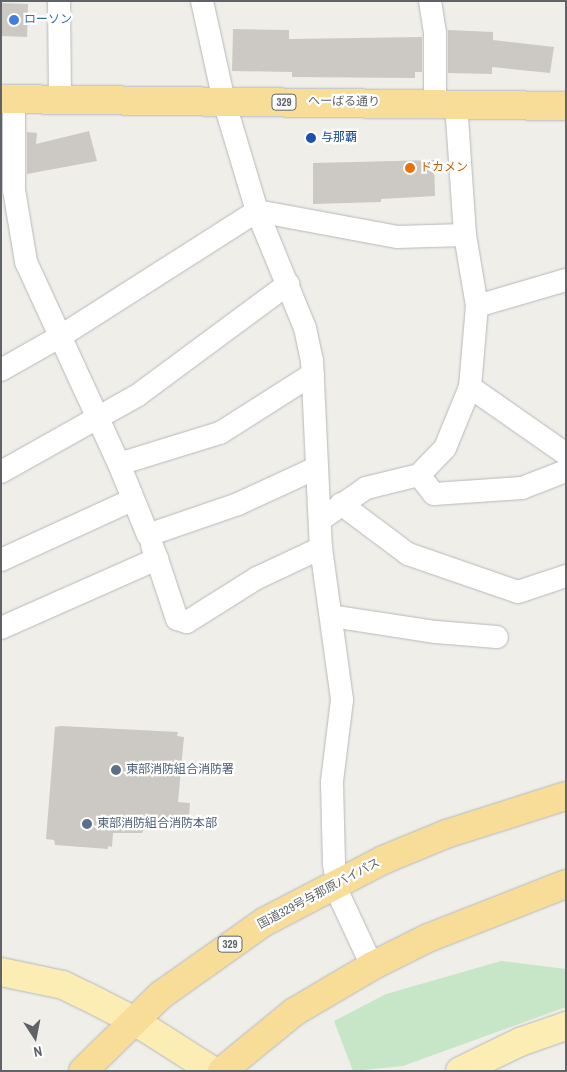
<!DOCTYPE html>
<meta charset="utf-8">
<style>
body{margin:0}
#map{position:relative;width:567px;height:1072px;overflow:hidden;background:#f0eee8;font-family:"Archivo Narrow","Noto Sans JP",sans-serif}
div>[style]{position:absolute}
.green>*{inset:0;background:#c7e6c7}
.building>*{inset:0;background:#ccc9c4}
.roads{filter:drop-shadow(0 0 1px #b5b8bc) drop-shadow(0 0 1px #b5b8bc)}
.minor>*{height:22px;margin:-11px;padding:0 11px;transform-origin:11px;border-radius:11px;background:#fff}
.major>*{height:28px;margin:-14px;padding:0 14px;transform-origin:14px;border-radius:14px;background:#fbedb3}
.highway>*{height:28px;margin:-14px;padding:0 14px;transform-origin:14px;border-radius:14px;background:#f7dd98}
.dots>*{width:14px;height:14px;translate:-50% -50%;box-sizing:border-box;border:2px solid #fff;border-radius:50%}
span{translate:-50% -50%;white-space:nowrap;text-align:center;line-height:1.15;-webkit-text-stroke:4.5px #fff;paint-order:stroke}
.shield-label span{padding:1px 4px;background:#fff;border:1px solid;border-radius:4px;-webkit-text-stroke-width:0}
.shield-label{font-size:11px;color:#5f6367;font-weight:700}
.shop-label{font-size:12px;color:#366cbe}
.left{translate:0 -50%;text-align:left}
.street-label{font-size:12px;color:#5f6367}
.transit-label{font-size:12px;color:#164399}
.food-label{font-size:12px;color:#c56008}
.service-label{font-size:12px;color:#4e5e75}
.frame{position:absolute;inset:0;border:2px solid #5f6367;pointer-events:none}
.north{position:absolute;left:10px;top:1012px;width:50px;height:50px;-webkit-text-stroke:4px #fff;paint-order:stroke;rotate:169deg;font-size:14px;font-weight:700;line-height:20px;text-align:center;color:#5f6367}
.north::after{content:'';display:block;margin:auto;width:18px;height:22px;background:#5f6367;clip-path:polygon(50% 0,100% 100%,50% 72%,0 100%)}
</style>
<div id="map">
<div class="green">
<div style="clip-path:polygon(501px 961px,566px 969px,566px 1007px,403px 1066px,353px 1071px,334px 1021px,386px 994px)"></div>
</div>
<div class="building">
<div style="clip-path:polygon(1px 3px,28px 4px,27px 37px,1px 36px)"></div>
<div style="clip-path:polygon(233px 29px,289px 30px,289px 39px,422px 37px,422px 72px,415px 72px,415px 78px,292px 77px,292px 72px,232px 71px)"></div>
<div style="clip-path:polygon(448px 30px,493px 32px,493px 40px,554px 47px,550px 73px,492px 67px,492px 74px,448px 73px)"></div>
<div style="clip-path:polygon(89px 131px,97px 161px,27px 174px,27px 132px,37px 133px,36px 144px)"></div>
<div style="clip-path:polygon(434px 160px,435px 196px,381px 199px,381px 202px,313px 204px,313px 163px)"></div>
<div style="clip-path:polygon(61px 726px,178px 732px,177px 736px,184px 737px,178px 802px,190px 803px,188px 828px,152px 825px,151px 830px,144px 829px,142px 833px,113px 833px,112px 847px,108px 846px,108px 849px,55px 845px,54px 840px,46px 839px,55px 727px)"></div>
</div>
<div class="roads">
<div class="minor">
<div style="left:59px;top:1px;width:99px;rotate:89.4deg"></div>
<div style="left:202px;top:1px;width:102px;rotate:77.6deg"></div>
<div style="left:224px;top:101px;width:115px;rotate:73.3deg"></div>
<div style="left:257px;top:211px;width:126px;rotate:67.7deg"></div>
<div style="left:305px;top:328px;width:33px;rotate:78deg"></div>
<div style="left:312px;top:360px;width:188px;rotate:87.3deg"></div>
<div style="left:321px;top:548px;width:153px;rotate:82.1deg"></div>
<div style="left:342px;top:700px;width:83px;rotate:97deg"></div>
<div style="left:332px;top:782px;width:82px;rotate:88.6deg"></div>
<div style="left:334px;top:864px;width:31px;rotate:81deg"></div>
<div style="left:339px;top:895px;width:78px;rotate:65.1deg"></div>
<div style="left:430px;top:1px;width:32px;rotate:81deg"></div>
<div style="left:435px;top:33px;width:71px;rotate:90deg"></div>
<div style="left:14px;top:99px;width:91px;rotate:90deg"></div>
<div style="left:14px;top:190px;width:73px;rotate:80.5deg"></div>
<div style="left:26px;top:262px;width:222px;rotate:65.3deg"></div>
<div style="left:119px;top:464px;width:77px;rotate:67.8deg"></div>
<div style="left:148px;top:535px;width:95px;rotate:-19deg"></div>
<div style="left:238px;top:504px;width:86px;rotate:-24.8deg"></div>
<div style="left:477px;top:306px;width:93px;rotate:-16.3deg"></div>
<div style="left:1px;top:370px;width:69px;rotate:-29.5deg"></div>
<div style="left:61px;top:336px;width:232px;rotate:-32.5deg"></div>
<div style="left:257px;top:211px;width:142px;rotate:10.5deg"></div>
<div style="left:397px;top:237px;width:68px;rotate:-1.7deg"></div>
<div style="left:470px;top:387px;width:117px;rotate:34.9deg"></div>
<div style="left:119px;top:464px;width:106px;rotate:-17.1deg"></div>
<div style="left:220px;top:433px;width:110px;rotate:-32.4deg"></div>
<div style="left:1px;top:472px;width:157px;rotate:-29.3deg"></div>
<div style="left:138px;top:395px;width:187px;rotate:-36.5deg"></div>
<div style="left:419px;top:475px;width:24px;rotate:52deg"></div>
<div style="left:434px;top:494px;width:88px;rotate:-3.9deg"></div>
<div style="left:522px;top:488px;width:47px;rotate:-21.1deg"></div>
<div style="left:341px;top:504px;width:84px;rotate:36.7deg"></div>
<div style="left:408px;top:554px;width:116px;rotate:19.1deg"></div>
<div style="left:518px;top:592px;width:51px;rotate:-18.4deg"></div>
<div style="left:320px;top:520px;width:56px;rotate:-34.8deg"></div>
<div style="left:366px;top:488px;width:55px;rotate:-13.8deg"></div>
<div style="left:419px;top:475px;width:37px;rotate:-46deg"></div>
<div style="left:445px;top:448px;width:66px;rotate:-67.7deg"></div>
<div style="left:470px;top:387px;width:81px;rotate:-85.1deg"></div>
<div style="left:477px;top:306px;width:72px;rotate:-99.6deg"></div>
<div style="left:465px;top:235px;width:131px;rotate:-93.9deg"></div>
<div style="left:157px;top:559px;width:63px;rotate:71.6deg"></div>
<div style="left:177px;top:619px;width:10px;rotate:17deg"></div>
<div style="left:187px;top:622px;width:83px;rotate:-32.2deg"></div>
<div style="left:257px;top:578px;width:71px;rotate:-25.1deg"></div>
<div style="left:1px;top:560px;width:144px;rotate:-24.6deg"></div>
<div style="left:331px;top:616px;width:106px;rotate:8.7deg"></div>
<div style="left:436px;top:632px;width:61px;rotate:4.7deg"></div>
<div style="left:1px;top:628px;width:171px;rotate:-23.9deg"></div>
<div style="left:157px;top:559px;width:15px;rotate:-110deg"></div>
</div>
<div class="major">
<div style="left:1px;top:972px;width:63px;rotate:11.8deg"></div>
<div style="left:63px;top:985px;width:25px;rotate:26deg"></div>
<div style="left:86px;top:996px;width:53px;rotate:27.1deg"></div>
<div style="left:133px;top:1020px;width:95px;rotate:32.5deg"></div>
<div style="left:460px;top:1071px;width:67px;rotate:-25.8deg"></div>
<div style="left:520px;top:1042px;width:49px;rotate:-19.2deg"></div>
</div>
<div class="highway">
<div style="left:1px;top:99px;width:565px;rotate:0.71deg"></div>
<div style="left:83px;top:1071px;width:109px;rotate:-44.3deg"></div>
<div style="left:161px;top:995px;width:126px;rotate:-35.3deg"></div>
<div style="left:264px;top:922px;width:134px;rotate:-27.5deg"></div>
<div style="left:383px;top:860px;width:68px;rotate:-22.4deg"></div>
<div style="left:446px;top:834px;width:126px;rotate:-17.6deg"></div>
<div style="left:222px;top:1071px;width:93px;rotate:-39.3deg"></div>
<div style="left:294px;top:1012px;width:91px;rotate:-30.5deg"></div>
<div style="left:372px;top:966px;width:63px;rotate:-26.6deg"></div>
<div style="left:428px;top:938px;width:148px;rotate:-21.4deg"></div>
</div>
</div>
<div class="dots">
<div style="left:14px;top:20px;background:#3f7fe0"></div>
<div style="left:311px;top:138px;background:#1a4fb4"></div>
<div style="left:410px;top:168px;background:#e8710a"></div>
<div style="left:116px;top:770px;background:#5c6f8a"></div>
<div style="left:87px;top:824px;background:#5c6f8a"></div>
</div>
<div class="shield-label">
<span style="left:284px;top:102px">329</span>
<span style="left:230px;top:944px">329</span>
</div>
<div class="shop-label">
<span class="left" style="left:24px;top:20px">ローソン</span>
</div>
<div class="street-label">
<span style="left:344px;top:102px;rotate:1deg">へーばる通り</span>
<span style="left:319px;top:894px;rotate:-28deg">国道329号与那原バイパス</span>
</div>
<div class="transit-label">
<span class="left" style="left:321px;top:138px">与那覇</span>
</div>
<div class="food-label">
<span class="left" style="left:420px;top:168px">ドカメン</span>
</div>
<div class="service-label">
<span class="left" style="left:126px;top:770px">東部消防組合消防署</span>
<span class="left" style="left:97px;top:824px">東部消防組合消防本部</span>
</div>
<div class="frame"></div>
<div class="north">N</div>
</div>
